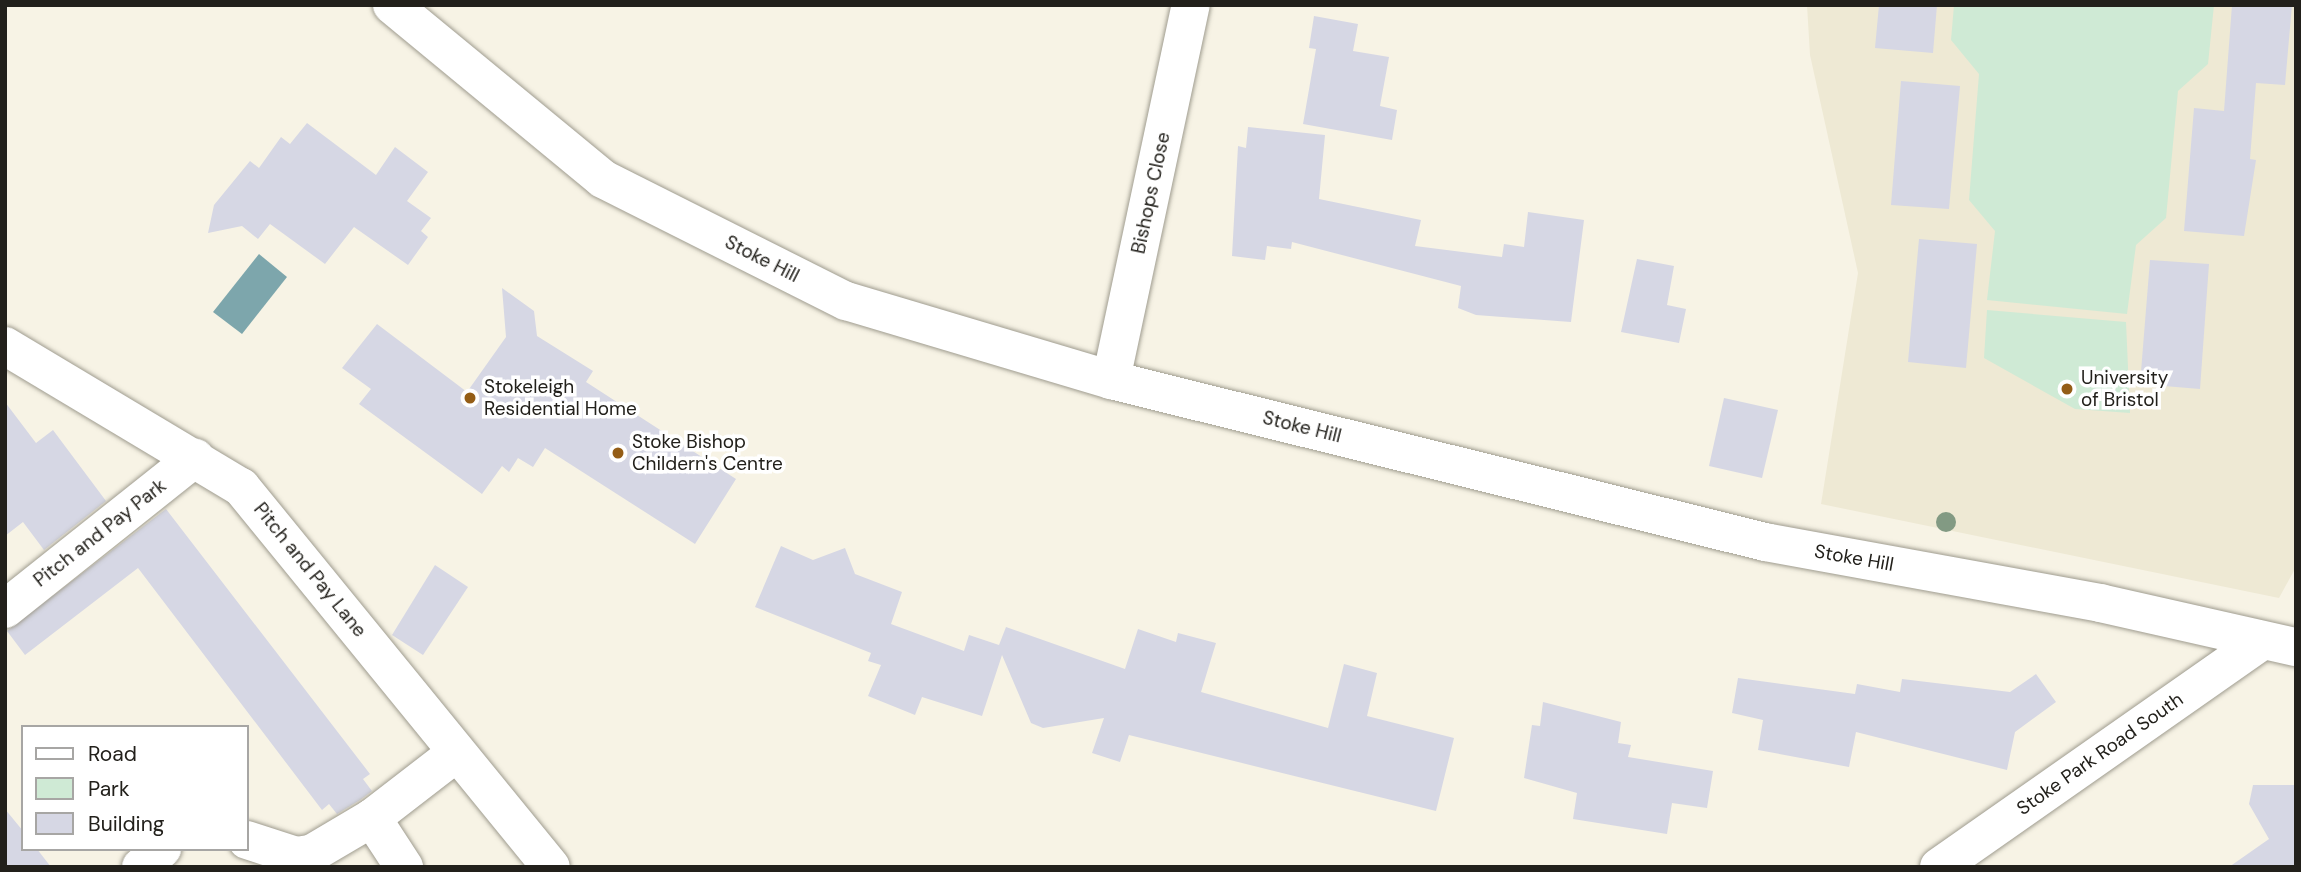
<!DOCTYPE html>
<style>
body{margin:0}
#map{position:relative;width:2301px;height:872px;overflow:hidden;background:#f7f3e5;font-family:"DM Sans",sans-serif}
div>[style]{position:absolute}
.built>*{inset:0;background:#eee9d4}
.green>*{inset:0;background:#cfead5}
.water>*{inset:0;background:#7da6ac}
.building>*{inset:0;background:#d6d7e4}
.roads{filter:drop-shadow(0 0 2px #9f9c8f) drop-shadow(0 0 2px #9f9c8f)}
.minor>*{height:38px;margin:-19px;padding:0 19px;transform-origin:19px;border-radius:19px;background:#fff}
.trees>*{width:20px;height:20px;margin:-10px;border-radius:50%;background:#829a83}
.dots>*{width:19px;height:19px;translate:-50% -50%;box-sizing:border-box;border:4px solid #fff;border-radius:50%}
span{translate:-50% -50%;white-space:nowrap;text-align:center;line-height:1.15;-webkit-text-stroke:7px #fff;paint-order:stroke}
.street-label{font-size:19px;color:#22201b}
.poi-label{font-size:19px;color:#22201b}
.left{translate:0 -50%;text-align:left}
.frame{position:absolute;inset:0;border:7px solid #22201b;pointer-events:none}
.legend{position:absolute;left:21px;top:725px;width:228px;height:126px;box-sizing:border-box;background:#fff;border:2px solid #a7a6a4;margin:0;padding:9px 12px;list-style:none;font-size:21px;color:#22201b}
.legend li{display:flex;align-items:center;gap:14px;height:35px}
.legend b{width:35px;border:2px solid #a7a6a4}
</style>
<div id="map">
<div class="built">
<div style="clip-path:polygon(1807px 5px,2296px 5px,2296px 567px,2279px 598px,1821px 504px,1858px 273px,1810px 55px)"></div>
</div>
<div class="green">
<div style="clip-path:polygon(1954px 5px,2214px 5px,2208px 64px,2178px 91px,2166px 218px,2136px 245px,2127px 314px,1987px 300px,1995px 231px,1969px 200px,1979px 74px,1951px 40px)"></div>
<div style="clip-path:polygon(1987px 310px,2126px 322px,2130px 413px,2075px 409px,1984px 358px)"></div>
</div>
<div class="water">
<div style="clip-path:polygon(259px 254px,287px 277px,242px 334px,213px 312px)"></div>
</div>
<div class="building">
<div style="clip-path:polygon(1879px 5px,1937px 5px,1933px 53px,1875px 48px)"></div>
<div style="clip-path:polygon(2232px 5px,2292px 5px,2285px 85px,2256px 83px,2250px 159px,2256px 160px,2244px 236px,2184px 231px,2194px 108px,2224px 111px)"></div>
<div style="clip-path:polygon(1314px 16px,1358px 24px,1353px 51px,1389px 57px,1380px 106px,1397px 110px,1392px 140px,1303px 124px,1316px 49px,1309px 48px)"></div>
<div style="clip-path:polygon(1901px 81px,1960px 86px,1949px 209px,1891px 205px)"></div>
<div style="clip-path:polygon(307px 123px,376px 175px,395px 147px,428px 172px,407px 201px,431px 218px,421px 231px,428px 237px,408px 265px,354px 227px,325px 264px,270px 224px,258px 239px,242px 226px,208px 233px,214px 205px,250px 161px,259px 168px,281px 137px,290px 144px)"></div>
<div style="clip-path:polygon(1248px 127px,1325px 135px,1319px 199px,1421px 220px,1415px 246px,1502px 257px,1504px 244px,1524px 247px,1528px 212px,1584px 220px,1571px 322px,1476px 315px,1458px 308px,1461px 286px,1292px 242px,1291px 249px,1267px 246px,1265px 260px,1232px 256px,1238px 146px,1246px 148px)"></div>
<div style="clip-path:polygon(1919px 239px,1977px 244px,1966px 368px,1908px 362px)"></div>
<div style="clip-path:polygon(1637px 259px,1674px 266px,1667px 305px,1686px 309px,1679px 343px,1621px 332px)"></div>
<div style="clip-path:polygon(2150px 260px,2209px 264px,2200px 389px,2140px 384px)"></div>
<div style="clip-path:polygon(502px 288px,534px 311px,537px 336px,593px 371px,586px 382px,736px 479px,695px 544px,545px 448px,533px 467px,518px 458px,509px 472px,502px 466px,482px 494px,359px 404px,371px 389px,342px 368px,377px 324px,467px 392px,506px 337px)"></div>
<div style="clip-path:polygon(1724px 398px,1778px 410px,1762px 478px,1709px 466px)"></div>
<div style="clip-path:polygon(5px 402px,36px 443px,53px 430px,106px 501px,44px 550px,23px 522px,5px 536px)"></div>
<div style="clip-path:polygon(166px 509px,370px 774px,363px 779px,372px 791px,360px 800px,337px 814px,329px 804px,322px 810px,138px 568px,25px 655px,7px 631px)"></div>
<div style="clip-path:polygon(781px 546px,813px 560px,845px 548px,855px 574px,902px 592px,891px 624px,964px 651px,969px 635px,999px 645px,1006px 627px,1125px 669px,1138px 629px,1176px 642px,1178px 633px,1216px 643px,1201px 692px,1328px 728px,1344px 664px,1377px 673px,1367px 716px,1454px 738px,1436px 811px,1129px 735px,1120px 762px,1092px 753px,1104px 718px,1043px 728px,1031px 723px,1002px 655px,982px 716px,922px 697px,915px 715px,868px 696px,881px 665px,868px 661px,871px 653px,755px 607px)"></div>
<div style="clip-path:polygon(435px 565px,468px 587px,423px 655px,392px 635px)"></div>
<div style="clip-path:polygon(2036px 674px,2056px 702px,2015px 732px,2007px 770px,1856px 732px,1849px 767px,1758px 750px,1763px 720px,1732px 713px,1738px 678px,1855px 694px,1857px 684px,1900px 692px,1902px 679px,2010px 692px)"></div>
<div style="clip-path:polygon(1543px 702px,1621px 722px,1618px 743px,1631px 745px,1628px 757px,1713px 771px,1707px 808px,1672px 803px,1667px 834px,1573px 819px,1577px 793px,1524px 778px,1532px 725px,1540px 726px)"></div>
<div style="clip-path:polygon(2253px 785px,2296px 785px,2296px 867px,2229px 867px,2269px 839px,2249px 804px)"></div>
<div style="clip-path:polygon(5px 809px,23px 831px,23px 849px,37px 849px,51px 867px,5px 867px)"></div>
</div>
<div class="roads">
<div class="minor">
<div style="left:392px;top:5px;width:273px;rotate:39.5deg"></div>
<div style="left:603px;top:179px;width:272px;rotate:26.7deg"></div>
<div style="left:846px;top:301px;width:277px;rotate:16.6deg"></div>
<div style="left:1111px;top:380px;width:674px;rotate:13.91deg"></div>
<div style="left:1765px;top:542px;width:341px;rotate:10.3deg"></div>
<div style="left:2100px;top:603px;width:201px;rotate:12.7deg"></div>
<div style="left:5px;top:346px;width:275px;rotate:30.9deg"></div>
<div style="left:241px;top:487px;width:490px;rotate:50.8deg"></div>
<div style="left:1111px;top:380px;width:383px;rotate:-78deg"></div>
<div style="left:5px;top:609px;width:243px;rotate:-38.5deg"></div>
<div style="left:372px;top:818px;width:59px;rotate:56.9deg"></div>
<div style="left:247px;top:840px;width:52px;rotate:18.1deg"></div>
<div style="left:296px;top:856px;width:15px;rotate:-8deg"></div>
<div style="left:311px;top:854px;width:71px;rotate:-30.5deg"></div>
<div style="left:372px;top:818px;width:106px;rotate:-37.7deg"></div>
<div style="left:141px;top:867px;width:28px;rotate:-41deg"></div>
<div style="left:1939px;top:867px;width:394px;rotate:-35deg"></div>
</div>
</div>
<div class="trees">
<div style="left:1946px;top:522px"></div>
</div>
<div class="dots">
<div style="left:2067px;top:389px;background:#945d16"></div>
<div style="left:470px;top:398px;background:#945d16"></div>
<div style="left:618px;top:453px;background:#945d16"></div>
</div>
<div class="street-label">
<span style="left:1151px;top:193px;rotate:-78deg">Bishops Close</span>
<span style="left:762px;top:259px;rotate:27deg">Stoke Hill</span>
<span style="left:1302px;top:427px;rotate:14deg">Stoke Hill</span>
<span style="left:100px;top:533px;rotate:-38deg">Pitch and Pay Park</span>
<span style="left:1854px;top:558px;rotate:10deg">Stoke Hill</span>
<span style="left:310px;top:570px;rotate:51deg">Pitch and Pay Lane</span>
<span style="left:2100px;top:754px;rotate:-35deg">Stoke Park Road South</span>
</div>
<div class="poi-label">
<span class="left" style="left:2081px;top:389px">University<br>of Bristol</span>
<span class="left" style="left:484px;top:398px">Stokeleigh<br>Residential Home</span>
<span class="left" style="left:632px;top:453px">Stoke Bishop<br>Childern's Centre</span>
</div>
<div class="frame"></div>
<ul class="legend">
<li><b style="height:9px;background:#fff"></b>Road</li>
<li><b style="height:19px;background:#cfead5"></b>Park</li>
<li><b style="height:19px;background:#d6d7e4"></b>Building</li>
</ul>
</div>
